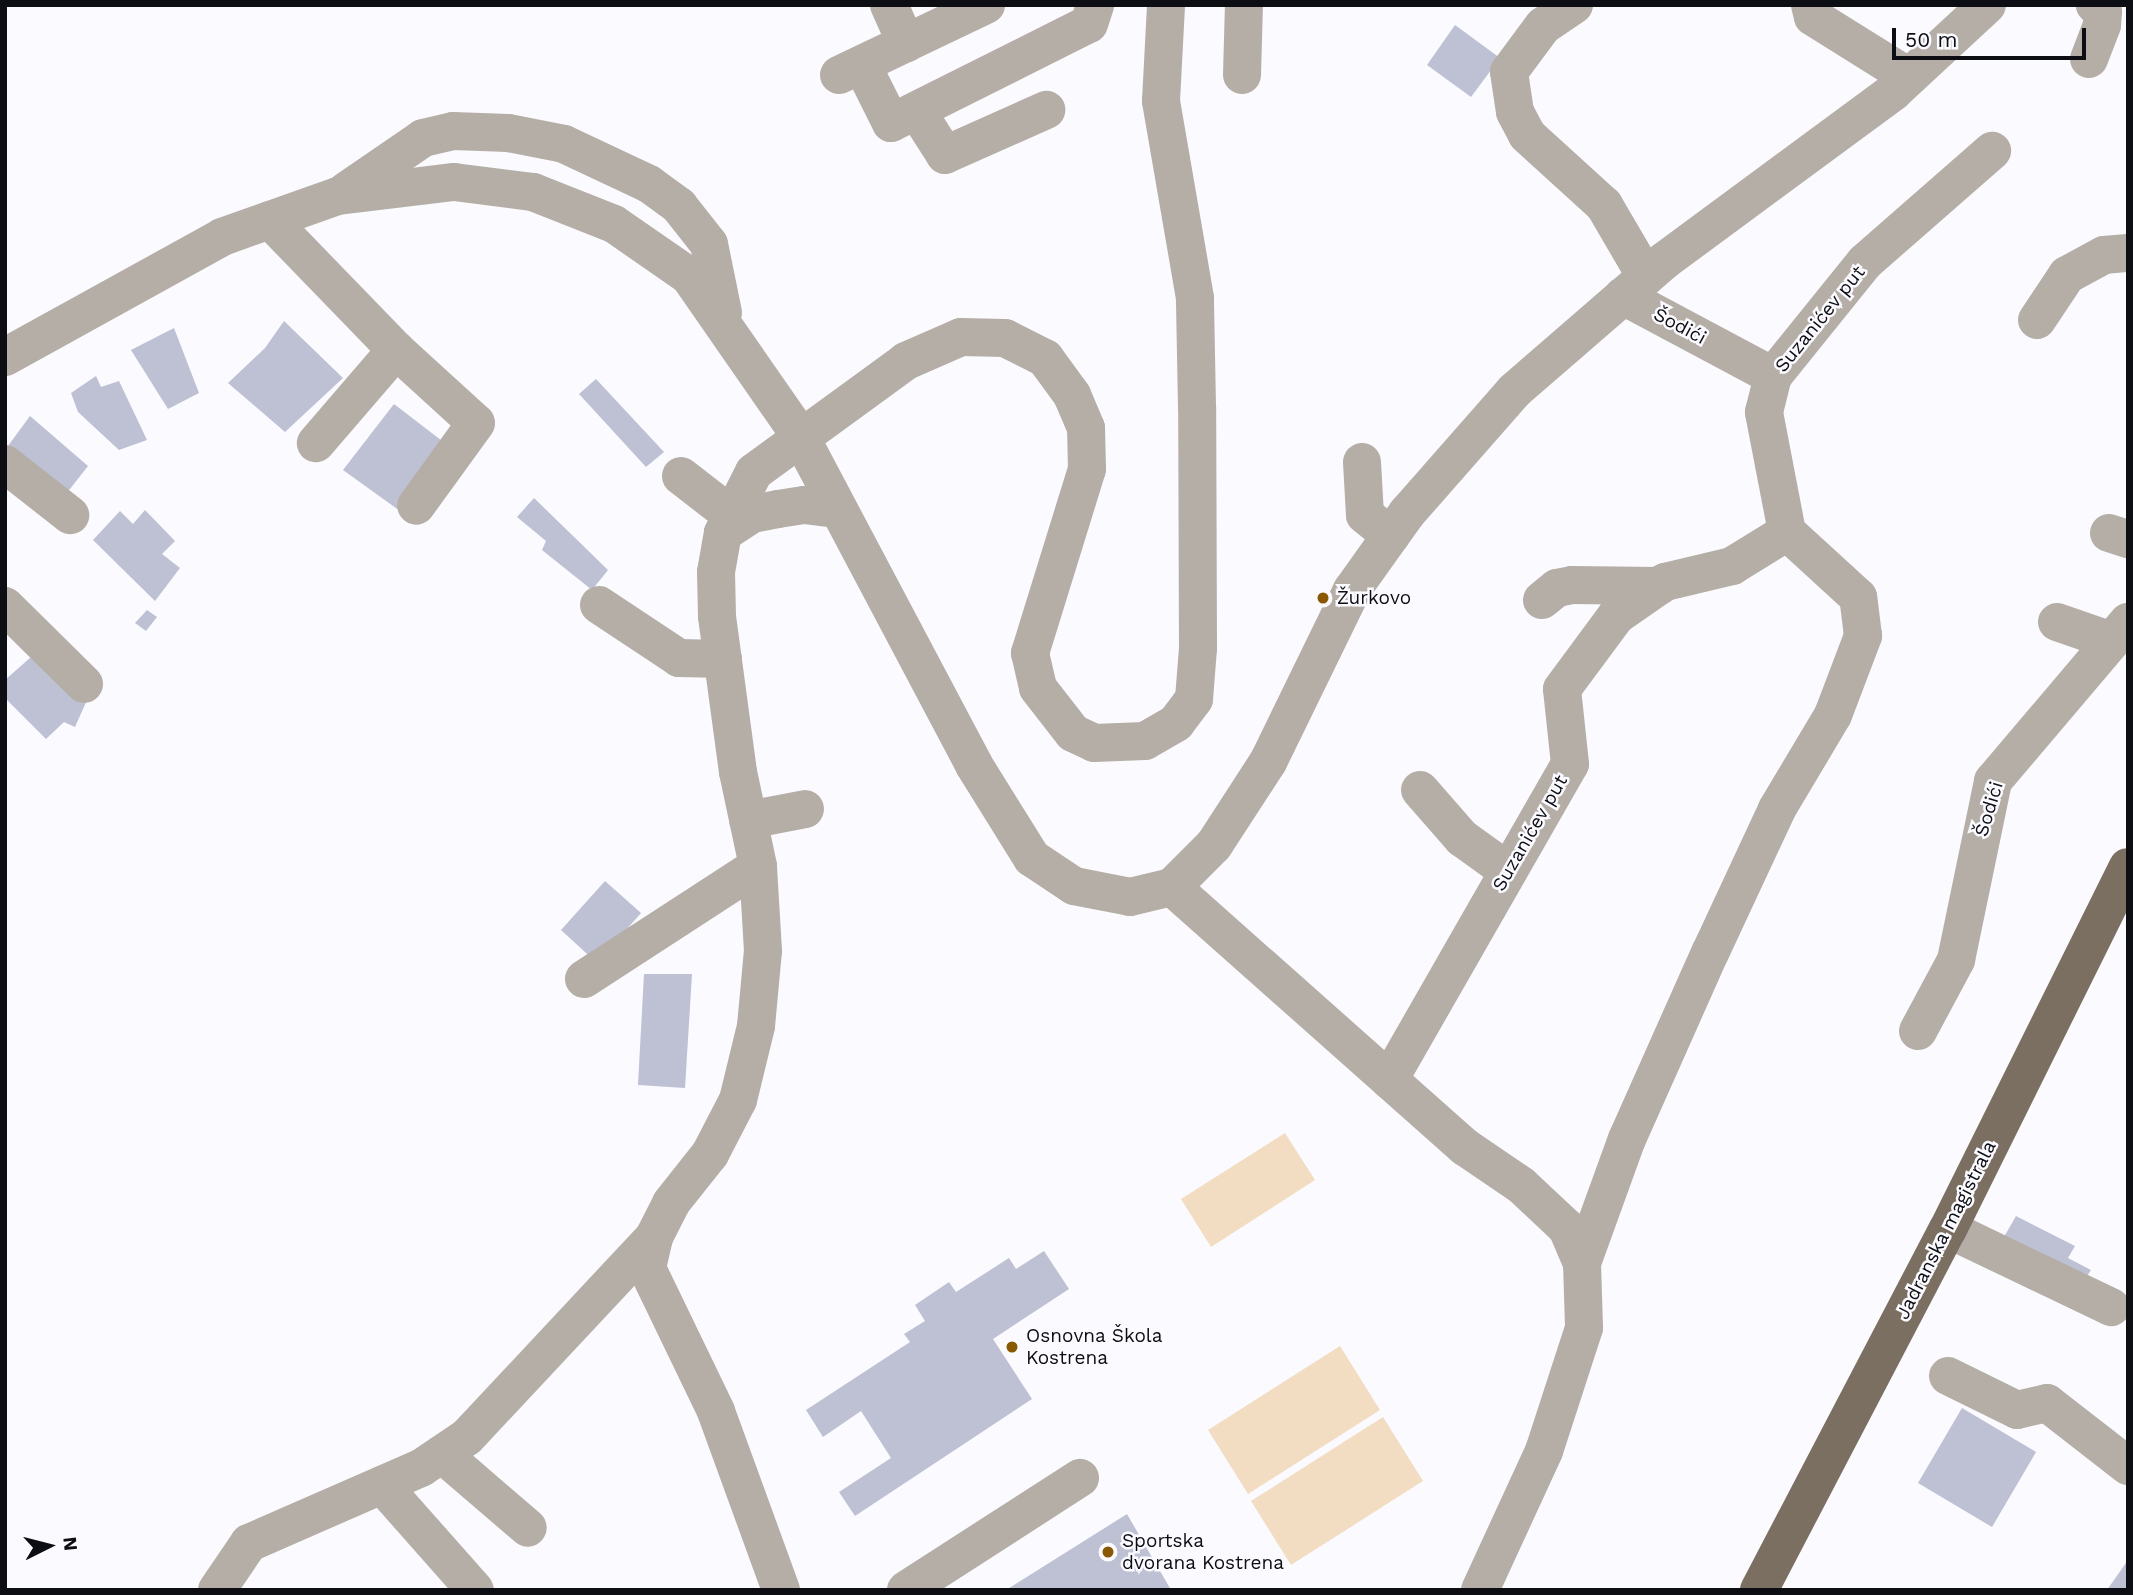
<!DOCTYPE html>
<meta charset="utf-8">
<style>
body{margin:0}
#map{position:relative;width:2133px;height:1595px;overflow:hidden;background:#fafaff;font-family:"Work Sans",sans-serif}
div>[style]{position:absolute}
.green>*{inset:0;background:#f2ddc3}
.building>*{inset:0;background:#bec0d4}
.minor>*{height:38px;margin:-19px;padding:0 19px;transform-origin:19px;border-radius:19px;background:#b5aea7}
.major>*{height:38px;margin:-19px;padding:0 19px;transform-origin:19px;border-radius:19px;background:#7b6f62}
.dots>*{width:19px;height:19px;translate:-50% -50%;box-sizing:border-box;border:4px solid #fafaff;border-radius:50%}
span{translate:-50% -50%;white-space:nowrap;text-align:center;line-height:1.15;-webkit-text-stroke:5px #fafaff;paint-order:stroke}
.street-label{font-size:19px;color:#0d0e14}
.poi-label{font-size:19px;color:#0d0e14}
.left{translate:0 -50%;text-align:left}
.frame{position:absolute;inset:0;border:7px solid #0d0e14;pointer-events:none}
.north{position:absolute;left:14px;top:1511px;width:70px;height:70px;-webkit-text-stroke:5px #fafaff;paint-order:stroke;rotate:84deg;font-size:19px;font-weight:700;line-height:28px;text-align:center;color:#0d0e14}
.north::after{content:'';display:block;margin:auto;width:24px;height:32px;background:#0d0e14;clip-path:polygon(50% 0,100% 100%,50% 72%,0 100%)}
.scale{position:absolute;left:1892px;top:28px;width:194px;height:32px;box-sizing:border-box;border:4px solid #0d0e14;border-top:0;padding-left:9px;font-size:21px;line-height:24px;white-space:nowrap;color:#0d0e14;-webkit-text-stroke:5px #fafaff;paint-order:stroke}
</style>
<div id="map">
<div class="green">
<div style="clip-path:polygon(1285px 1133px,1315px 1180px,1211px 1247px,1181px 1199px)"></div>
<div style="clip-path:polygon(1340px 1346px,1380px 1410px,1248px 1494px,1208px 1430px)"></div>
<div style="clip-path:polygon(1383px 1417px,1423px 1481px,1291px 1565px,1251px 1501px)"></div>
</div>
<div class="building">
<div style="clip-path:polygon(1455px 25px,1500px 58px,1471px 97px,1427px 65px)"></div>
<div style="clip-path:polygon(284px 321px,343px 378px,285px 432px,228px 383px,265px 348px)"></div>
<div style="clip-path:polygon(174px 328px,199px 393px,168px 409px,131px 350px)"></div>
<div style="clip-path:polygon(96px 376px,101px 387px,119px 381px,147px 440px,119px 450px,78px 412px,71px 393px)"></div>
<div style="clip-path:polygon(596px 379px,664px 452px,646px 467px,579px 394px)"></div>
<div style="clip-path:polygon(394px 404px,450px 447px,400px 511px,343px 470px)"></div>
<div style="clip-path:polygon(30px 416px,88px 466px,66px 494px,5px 450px)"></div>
<div style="clip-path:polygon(534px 498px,608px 570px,592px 590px,542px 550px,546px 541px,517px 517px)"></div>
<div style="clip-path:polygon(145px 510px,175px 541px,162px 554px,180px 568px,155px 601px,93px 540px,120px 511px,133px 524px)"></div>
<div style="clip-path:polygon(147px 610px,157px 617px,146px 631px,135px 623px)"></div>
<div style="clip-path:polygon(31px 657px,87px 700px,75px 727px,64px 722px,46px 739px,5px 698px,5px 680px)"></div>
<div style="clip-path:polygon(605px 881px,641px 913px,597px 963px,561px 930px)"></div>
<div style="clip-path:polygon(644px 974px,692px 974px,685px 1088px,638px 1085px)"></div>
<div style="clip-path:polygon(2016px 1216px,2075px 1246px,2068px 1258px,2091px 1270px,2080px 1287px,2000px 1244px)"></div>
<div style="clip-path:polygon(1044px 1251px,1069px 1289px,993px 1339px,1032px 1399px,855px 1516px,839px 1492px,891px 1458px,861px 1411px,823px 1437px,806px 1410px,910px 1342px,904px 1334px,925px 1321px,915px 1305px,949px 1282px,956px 1292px,1009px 1258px,1016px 1269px)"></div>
<div style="clip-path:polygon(1962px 1408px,2036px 1452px,1992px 1527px,1918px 1483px)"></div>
<div style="clip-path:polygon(1127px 1514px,1171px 1590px,1006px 1590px)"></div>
<div style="clip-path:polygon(2128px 1560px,2128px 1590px,2107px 1590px)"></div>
</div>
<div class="minor">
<div style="left:889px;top:5px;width:42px;rotate:65.9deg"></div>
<div style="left:1574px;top:5px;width:37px;rotate:146deg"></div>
<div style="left:1543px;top:26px;width:57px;rotate:126.5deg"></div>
<div style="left:1509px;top:72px;width:40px;rotate:81.5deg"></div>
<div style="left:1515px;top:112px;width:26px;rotate:62deg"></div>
<div style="left:1527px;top:135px;width:104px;rotate:42.3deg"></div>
<div style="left:1604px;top:205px;width:83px;rotate:59.7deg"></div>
<div style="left:1810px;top:5px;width:12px;rotate:76deg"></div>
<div style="left:1813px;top:17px;width:113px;rotate:32deg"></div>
<div style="left:2089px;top:59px;width:36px;rotate:-69deg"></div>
<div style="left:2102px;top:25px;width:13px;rotate:-86deg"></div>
<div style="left:2103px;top:12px;width:11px;rotate:-139deg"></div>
<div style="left:862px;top:65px;width:65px;rotate:63.4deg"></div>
<div style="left:891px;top:123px;width:221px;rotate:-26.6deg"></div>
<div style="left:1089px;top:24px;width:20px;rotate:-72deg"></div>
<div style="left:839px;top:75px;width:163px;rotate:-25.5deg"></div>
<div style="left:1242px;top:75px;width:70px;rotate:-88.4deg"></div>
<div style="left:917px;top:111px;width:52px;rotate:57.5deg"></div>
<div style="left:945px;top:155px;width:111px;rotate:-24deg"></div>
<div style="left:346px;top:191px;width:93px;rotate:-34.5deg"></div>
<div style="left:423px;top:138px;width:31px;rotate:-13deg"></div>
<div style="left:453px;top:131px;width:55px;rotate:2.1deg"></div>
<div style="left:508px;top:133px;width:57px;rotate:11.1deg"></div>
<div style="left:564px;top:144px;width:94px;rotate:25.2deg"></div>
<div style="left:649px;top:184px;width:37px;rotate:36deg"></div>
<div style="left:679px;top:206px;width:48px;rotate:51.7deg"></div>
<div style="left:709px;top:244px;width:70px;rotate:78.5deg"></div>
<div style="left:270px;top:220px;width:181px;rotate:45.9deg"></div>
<div style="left:396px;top:350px;width:123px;rotate:130.7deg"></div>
<div style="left:1623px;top:296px;width:170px;rotate:28.1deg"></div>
<div style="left:2037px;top:320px;width:54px;rotate:-56.3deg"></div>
<div style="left:2067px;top:275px;width:42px;rotate:-28.4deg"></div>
<div style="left:2104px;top:255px;width:24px;rotate:-5deg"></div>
<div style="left:396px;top:350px;width:108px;rotate:42.4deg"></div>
<div style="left:476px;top:423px;width:102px;rotate:125.9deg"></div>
<div style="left:5px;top:357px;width:248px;rotate:-28.9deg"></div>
<div style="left:222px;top:237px;width:123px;rotate:-19.5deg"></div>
<div style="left:338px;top:196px;width:117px;rotate:-6.9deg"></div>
<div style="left:454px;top:182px;width:80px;rotate:7.2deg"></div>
<div style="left:533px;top:192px;width:87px;rotate:21.6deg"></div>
<div style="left:614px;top:224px;width:91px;rotate:34.7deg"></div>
<div style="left:689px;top:276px;width:195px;rotate:55.2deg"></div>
<div style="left:800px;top:436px;width:372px;rotate:62.1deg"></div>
<div style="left:974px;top:765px;width:110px;rotate:58.1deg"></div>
<div style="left:1032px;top:858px;width:50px;rotate:33.7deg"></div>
<div style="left:1074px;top:886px;width:57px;rotate:11.1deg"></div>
<div style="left:1130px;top:897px;width:43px;rotate:-13.4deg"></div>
<div style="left:1172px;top:887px;width:59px;rotate:-45deg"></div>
<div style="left:1214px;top:845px;width:99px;rotate:-57deg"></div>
<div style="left:1268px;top:762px;width:191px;rotate:-64deg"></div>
<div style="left:1352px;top:590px;width:95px;rotate:-54.5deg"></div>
<div style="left:1407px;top:513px;width:162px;rotate:-48.7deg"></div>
<div style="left:1514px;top:391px;width:198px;rotate:-40.9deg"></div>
<div style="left:1664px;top:261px;width:285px;rotate:-36.4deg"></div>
<div style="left:1893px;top:92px;width:128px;rotate:-42.8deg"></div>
<div style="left:1362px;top:462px;width:53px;rotate:86.8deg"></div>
<div style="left:1365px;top:515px;width:33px;rotate:39deg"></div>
<div style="left:5px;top:464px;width:83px;rotate:38.1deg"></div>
<div style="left:681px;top:476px;width:62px;rotate:37.8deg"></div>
<div style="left:723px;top:533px;width:35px;rotate:-33deg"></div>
<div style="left:752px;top:514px;width:26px;rotate:-11deg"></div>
<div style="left:778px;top:509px;width:26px;rotate:-9deg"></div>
<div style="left:804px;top:505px;width:34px;rotate:7deg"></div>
<div style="left:2109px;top:533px;width:20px;rotate:18deg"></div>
<div style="left:1542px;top:600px;width:19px;rotate:-39deg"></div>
<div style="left:1557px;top:588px;width:15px;rotate:-11deg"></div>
<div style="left:1572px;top:585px;width:87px;rotate:0.7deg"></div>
<div style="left:599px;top:605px;width:96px;rotate:33.5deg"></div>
<div style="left:679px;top:658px;width:44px;rotate:1.3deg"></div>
<div style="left:5px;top:606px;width:111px;rotate:44.6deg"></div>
<div style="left:2057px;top:622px;width:58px;rotate:19.1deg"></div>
<div style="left:1420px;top:790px;width:64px;rotate:48.8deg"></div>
<div style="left:1462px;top:838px;width:57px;rotate:35.7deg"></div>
<div style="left:748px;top:820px;width:58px;rotate:-10.9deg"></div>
<div style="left:1172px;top:887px;width:392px;rotate:41.6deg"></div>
<div style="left:1465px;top:1147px;width:68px;rotate:34.2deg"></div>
<div style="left:1521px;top:1185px;width:63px;rotate:43.1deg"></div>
<div style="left:1567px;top:1228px;width:38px;rotate:67deg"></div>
<div style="left:1582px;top:1263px;width:65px;rotate:88.2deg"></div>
<div style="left:1584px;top:1328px;width:129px;rotate:108deg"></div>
<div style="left:1544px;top:1451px;width:153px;rotate:114.7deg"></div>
<div style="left:584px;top:979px;width:207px;rotate:-33deg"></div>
<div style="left:1918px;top:1031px;width:81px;rotate:-61.8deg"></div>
<div style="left:1956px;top:960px;width:183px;rotate:-78.3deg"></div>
<div style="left:1993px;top:781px;width:209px;rotate:-49.7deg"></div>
<div style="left:1389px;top:1080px;width:364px;rotate:-60.2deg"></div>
<div style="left:1570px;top:764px;width:75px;rotate:-96.1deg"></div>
<div style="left:1562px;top:689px;width:91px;rotate:-53.5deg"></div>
<div style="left:1616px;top:616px;width:60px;rotate:-34.8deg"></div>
<div style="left:1665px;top:582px;width:69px;rotate:-13.4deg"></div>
<div style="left:1732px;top:566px;width:65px;rotate:-31.7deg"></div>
<div style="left:1787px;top:532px;width:122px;rotate:-100.9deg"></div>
<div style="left:1764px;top:412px;width:37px;rotate:-76deg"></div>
<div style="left:1773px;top:376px;width:146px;rotate:-51.1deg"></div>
<div style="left:1865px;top:262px;width:169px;rotate:-41.2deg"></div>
<div style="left:1948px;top:1229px;width:181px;rotate:25.6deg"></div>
<div style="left:1582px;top:1263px;width:132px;rotate:-70.1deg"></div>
<div style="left:1627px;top:1139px;width:204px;rotate:-66deg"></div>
<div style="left:1710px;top:953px;width:159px;rotate:-65deg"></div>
<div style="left:1777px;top:809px;width:109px;rotate:-59.2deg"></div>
<div style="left:1833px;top:715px;width:85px;rotate:-69.2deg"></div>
<div style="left:1863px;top:636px;width:39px;rotate:-97deg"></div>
<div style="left:1858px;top:597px;width:96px;rotate:-137.5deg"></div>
<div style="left:1948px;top:1376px;width:77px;rotate:26.2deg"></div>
<div style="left:2017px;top:1410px;width:31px;rotate:-13deg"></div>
<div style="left:2047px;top:1403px;width:103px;rotate:37.9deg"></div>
<div style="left:442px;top:1454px;width:113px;rotate:40.7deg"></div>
<div style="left:382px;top:1485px;width:140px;rotate:48.5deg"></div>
<div style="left:217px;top:1590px;width:57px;rotate:-55.8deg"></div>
<div style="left:249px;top:1543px;width:188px;rotate:-23.6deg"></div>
<div style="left:421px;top:1468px;width:55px;rotate:-34deg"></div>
<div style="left:467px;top:1437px;width:274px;rotate:-46.9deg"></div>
<div style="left:781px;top:1590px;width:190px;rotate:-110deg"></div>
<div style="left:716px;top:1411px;width:159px;rotate:-115.8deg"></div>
<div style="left:647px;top:1268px;width:32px;rotate:-77deg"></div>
<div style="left:654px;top:1237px;width:38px;rotate:-63deg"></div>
<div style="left:671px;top:1203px;width:63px;rotate:-51.5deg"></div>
<div style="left:710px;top:1154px;width:61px;rotate:-62.6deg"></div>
<div style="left:738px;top:1100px;width:76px;rotate:-76.3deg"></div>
<div style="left:756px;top:1026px;width:75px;rotate:-84.7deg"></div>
<div style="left:763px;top:951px;width:85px;rotate:-93.4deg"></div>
<div style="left:758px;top:866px;width:96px;rotate:-102deg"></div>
<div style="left:738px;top:772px;width:157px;rotate:-97.7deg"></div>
<div style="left:717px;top:616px;width:44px;rotate:-91.3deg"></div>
<div style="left:716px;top:572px;width:40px;rotate:-80deg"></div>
<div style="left:723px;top:533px;width:68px;rotate:-63.1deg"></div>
<div style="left:754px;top:472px;width:188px;rotate:-36.1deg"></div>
<div style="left:906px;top:361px;width:60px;rotate:-23.6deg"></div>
<div style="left:961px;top:337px;width:44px;rotate:1.3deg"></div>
<div style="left:1005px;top:338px;width:45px;rotate:26.6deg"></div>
<div style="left:1045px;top:358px;width:46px;rotate:53.9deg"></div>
<div style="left:1072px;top:395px;width:36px;rotate:67deg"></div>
<div style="left:1086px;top:428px;width:41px;rotate:88.6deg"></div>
<div style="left:1087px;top:469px;width:193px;rotate:107.2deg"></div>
<div style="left:1030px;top:653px;width:36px;rotate:77deg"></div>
<div style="left:1038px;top:688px;width:57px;rotate:52.1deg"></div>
<div style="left:1073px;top:733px;width:23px;rotate:25deg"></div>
<div style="left:1094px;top:743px;width:51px;rotate:-2.2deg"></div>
<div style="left:1145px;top:741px;width:36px;rotate:-30deg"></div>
<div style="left:1176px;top:723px;width:30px;rotate:-53deg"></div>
<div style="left:1194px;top:699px;width:51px;rotate:-85.5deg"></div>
<div style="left:1198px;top:648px;width:241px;rotate:-90.2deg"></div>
<div style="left:1197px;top:407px;width:109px;rotate:-91.1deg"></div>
<div style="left:1195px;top:298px;width:200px;rotate:-99.8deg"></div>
<div style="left:1161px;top:101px;width:96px;rotate:-87deg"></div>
<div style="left:906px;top:1590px;width:207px;rotate:-32.8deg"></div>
</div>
<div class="major">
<div style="left:1759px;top:1590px;width:407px;rotate:-62.4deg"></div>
<div style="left:1948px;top:1229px;width:404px;rotate:-63.6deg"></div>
</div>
<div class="dots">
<div style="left:1323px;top:598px;background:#895800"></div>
<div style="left:1012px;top:1347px;background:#895800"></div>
<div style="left:1108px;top:1552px;background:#895800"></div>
</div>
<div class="street-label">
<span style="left:1820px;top:319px;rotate:-51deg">Suzanićev put</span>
<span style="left:1680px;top:326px;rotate:28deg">Šodići</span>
<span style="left:1989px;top:809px;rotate:-73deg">Šodići</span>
<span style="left:1530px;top:833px;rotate:-60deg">Suzanićev put</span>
<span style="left:1946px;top:1230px;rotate:-63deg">Jadranska magistrala</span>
</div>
<div class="poi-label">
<span class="left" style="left:1337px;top:598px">Žurkovo</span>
<span class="left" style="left:1026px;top:1347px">Osnovna Škola<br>Kostrena</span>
<span class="left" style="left:1122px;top:1552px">Sportska<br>dvorana Kostrena</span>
</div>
<div class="frame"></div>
<div class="north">N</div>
<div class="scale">50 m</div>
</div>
